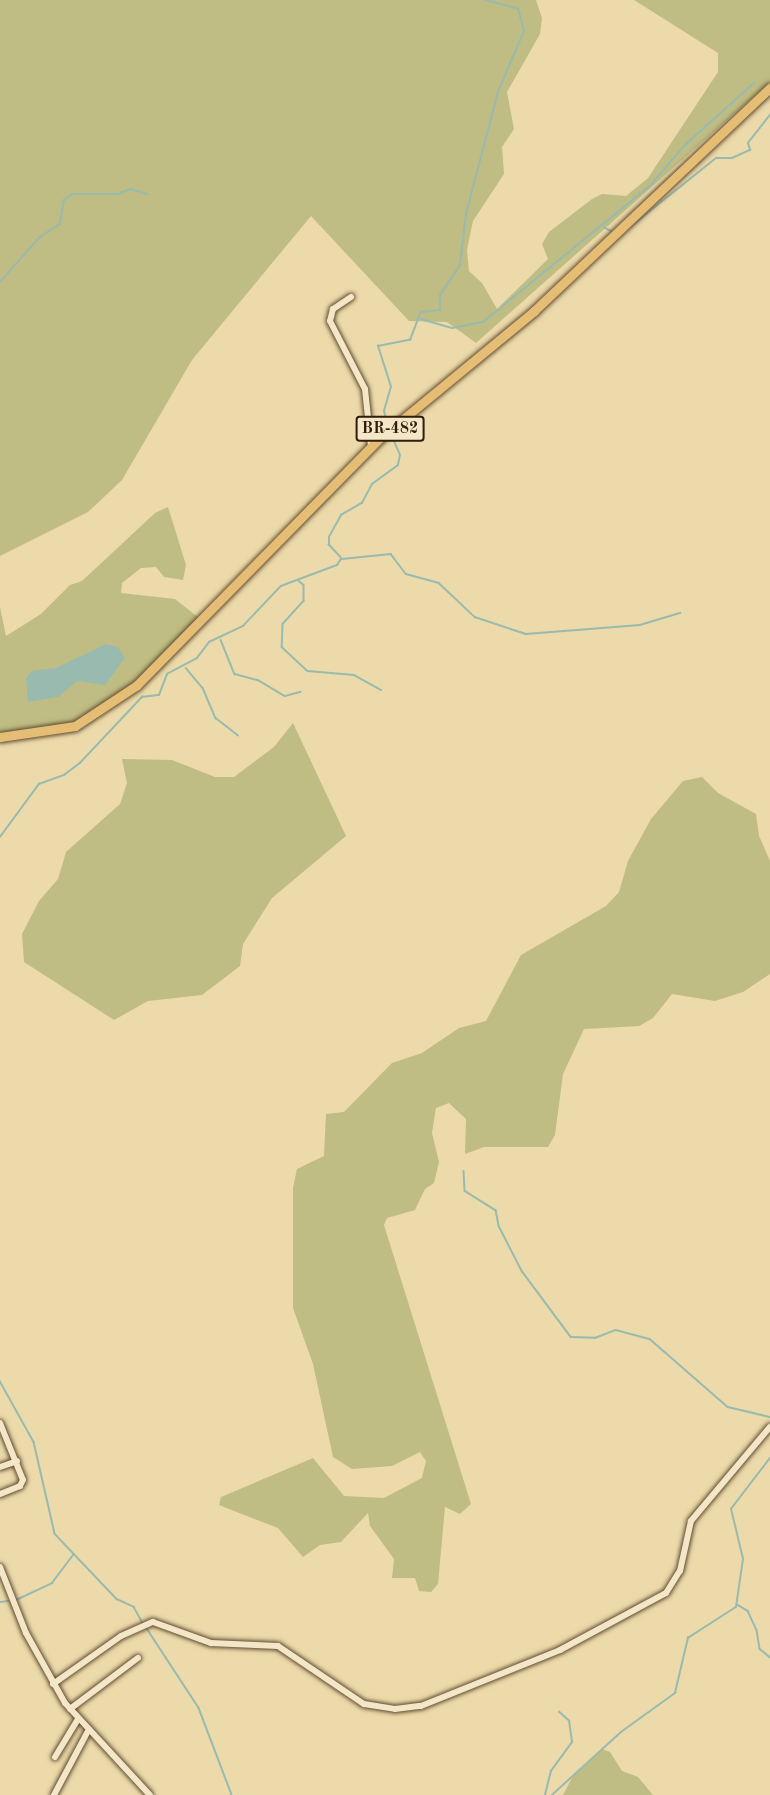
<!DOCTYPE html>
<style>
body{margin:0}
#map{position:relative;width:770px;height:1795px;overflow:hidden;background:#ecdaaa;font-family:"Old Standard TT",serif}
div>[style]{position:absolute}
.green>*{inset:0;background:#bfbd83}
.water>*{inset:0;background:#99baae}
.stream>*{height:1.5px;margin:-0.75px;padding:0 0.75px;transform-origin:0.75px;border-radius:0.75px;background:#99baae}
.roads{filter:drop-shadow(0 0 2px #614c31) drop-shadow(0 0 2px #614c31)}
.minor>*{height:6px;margin:-3px;padding:0 3px;transform-origin:3px;border-radius:3px;background:#f3e7c8}
.highway>*{height:9px;margin:-4.5px;padding:0 4.5px;transform-origin:4.5px;border-radius:4.5px;background:#e6bd75}
span{translate:-50% -50%;white-space:nowrap;text-align:center;line-height:1.15;-webkit-text-stroke:4.5px #f3e7c8;paint-order:stroke}
.shield-label span{padding:2px 4px;background:#f3e7c8;border:2px solid;border-radius:4px;-webkit-text-stroke-width:0}
.shield-label{font-size:16px;color:#331c09;font-weight:700}
</style>
<div id="map">
<div class="green">
<div style="clip-path:polygon(0 0,536px 0,542px 18px,540px 34px,507px 92px,514px 129px,502px 147px,504px 174px,473px 221px,467px 250px,469px 271px,482px 283px,497px 309px,548px 259px,542px 244px,549px 232px,592px 199px,602px 194px,626px 196px,648px 178px,718px 72px,718px 53px,634px 0,770px 0,770px 82px,476px 343px,447px 322px,409px 321px,311px 216px,192px 360px,122px 480px,88px 512px,0 556px)"></div>
<div style="clip-path:polygon(168px 507px,186px 565px,183px 580px,164px 577px,156px 567px,141px 568px,122px 583px,121px 593px,175px 599px,199px 618px,127px 689px,74px 722px,0 734px,0 607px,6px 636px,41px 614px,70px 585px,82px 581px,155px 513px)"></div>
<div style="clip-path:polygon(293px 723px,346px 836px,272px 898px,243px 944px,240px 966px,202px 995px,148px 1001px,114px 1020px,24px 962px,22px 934px,39px 901px,58px 879px,66px 852px,120px 804px,127px 783px,122px 759px,172px 760px,215px 777px,234px 777px,274px 747px)"></div>
<div style="clip-path:polygon(702px 777px,718px 793px,756px 814px,759px 836px,770px 861px,770px 974px,743px 992px,715px 1001px,672px 994px,653px 1018px,639px 1026px,584px 1029px,563px 1074px,555px 1135px,548px 1147px,484px 1147px,465px 1154px,466px 1119px,449px 1103px,436px 1108px,432px 1133px,439px 1162px,434px 1183px,425px 1189px,415px 1210px,387px 1218px,384px 1225px,471px 1504px,460px 1514px,445px 1507px,438px 1584px,431px 1592px,419px 1591px,415px 1578px,392px 1578px,394px 1559px,370px 1526px,368px 1513px,341px 1542px,320px 1545px,303px 1557px,278px 1528px,219px 1505px,221px 1497px,313px 1458px,344px 1496px,384px 1498px,422px 1478px,426px 1461px,420px 1452px,392px 1466px,352px 1469px,333px 1457px,313px 1364px,293px 1308px,293px 1188px,297px 1169px,324px 1156px,326px 1114px,344px 1112px,392px 1063px,422px 1053px,459px 1028px,486px 1021px,521px 955px,606px 906px,619px 892px,628px 861px,651px 819px,683px 781px)"></div>
<div style="clip-path:polygon(602px 1749px,610px 1752px,622px 1771px,638px 1777px,653px 1795px,563px 1795px,573px 1776px)"></div>
</div>
<div class="water">
<div style="clip-path:polygon(106px 644px,118px 647px,125px 658px,105px 685px,77px 681px,58px 697px,28px 702px,26px 678px,32px 671px,56px 668px)"></div>
</div>
<div class="stream">
<div style="left:604px;top:227px;width:10px;rotate:29deg"></div>
<div style="left:620px;top:235px;width:123px;rotate:-38.7deg"></div>
<div style="left:716px;top:158px;width:16px"></div>
<div style="left:732px;top:158px;width:20px;rotate:-24deg"></div>
<div style="left:750px;top:150px;width:7px;rotate:-106deg"></div>
<div style="left:748px;top:143px;width:36px;rotate:-52deg"></div>
<div style="left:0;top:282px;width:60px;rotate:-48.4deg"></div>
<div style="left:40px;top:237px;width:24px;rotate:-33deg"></div>
<div style="left:60px;top:224px;width:24px;rotate:-81deg"></div>
<div style="left:64px;top:200px;width:10px;rotate:-37deg"></div>
<div style="left:72px;top:194px;width:46px"></div>
<div style="left:118px;top:194px;width:14px;rotate:-21deg"></div>
<div style="left:131px;top:189px;width:17px;rotate:17deg"></div>
<div style="left:421px;top:319px;width:32px;rotate:16deg"></div>
<div style="left:452px;top:328px;width:32px;rotate:-11deg"></div>
<div style="left:483px;top:322px;width:215px;rotate:-39.2deg"></div>
<div style="left:650px;top:186px;width:54px;rotate:-49.5deg"></div>
<div style="left:685px;top:145px;width:93px;rotate:-41.9deg"></div>
<div style="left:387px;top:425px;width:14px;rotate:-102deg"></div>
<div style="left:384px;top:411px;width:25px;rotate:-74deg"></div>
<div style="left:391px;top:387px;width:43px;rotate:-107.6deg"></div>
<div style="left:378px;top:346px;width:33px;rotate:-11deg"></div>
<div style="left:410px;top:340px;width:30px;rotate:-69deg"></div>
<div style="left:421px;top:312px;width:19px;rotate:-6deg"></div>
<div style="left:440px;top:310px;width:15px;rotate:-90deg"></div>
<div style="left:440px;top:295px;width:36px;rotate:-56deg"></div>
<div style="left:460px;top:265px;width:51px;rotate:-83.3deg"></div>
<div style="left:466px;top:214px;width:126px;rotate:-75.3deg"></div>
<div style="left:498px;top:92px;width:66px;rotate:-66.9deg"></div>
<div style="left:524px;top:31px;width:23px;rotate:-105deg"></div>
<div style="left:518px;top:9px;width:35px;rotate:-165deg"></div>
<div style="left:341px;top:558px;width:18px;rotate:-133deg"></div>
<div style="left:329px;top:545px;width:8px;rotate:-90deg"></div>
<div style="left:329px;top:537px;width:25px;rotate:-61deg"></div>
<div style="left:341px;top:515px;width:24px;rotate:-30deg"></div>
<div style="left:362px;top:503px;width:21px;rotate:-62deg"></div>
<div style="left:372px;top:484px;width:32px;rotate:-36deg"></div>
<div style="left:398px;top:465px;width:10px;rotate:-79deg"></div>
<div style="left:400px;top:455px;width:22px;rotate:-114deg"></div>
<div style="left:342px;top:559px;width:49px;rotate:-5.8deg"></div>
<div style="left:391px;top:554px;width:25px;rotate:53deg"></div>
<div style="left:406px;top:574px;width:34px;rotate:15deg"></div>
<div style="left:439px;top:583px;width:50px;rotate:43.4deg"></div>
<div style="left:475px;top:617px;width:54px;rotate:18.4deg"></div>
<div style="left:526px;top:634px;width:114px;rotate:-4.5deg"></div>
<div style="left:640px;top:625px;width:42px;rotate:-16.7deg"></div>
<div style="left:299px;top:581px;width:6px;rotate:39deg"></div>
<div style="left:304px;top:585px;width:16px;rotate:90deg"></div>
<div style="left:304px;top:601px;width:31px;rotate:132deg"></div>
<div style="left:283px;top:624px;width:23px;rotate:92deg"></div>
<div style="left:282px;top:647px;width:35px;rotate:43deg"></div>
<div style="left:308px;top:671px;width:46px;rotate:5deg"></div>
<div style="left:354px;top:675px;width:31px;rotate:29deg"></div>
<div style="left:221px;top:640px;width:37px;rotate:68deg"></div>
<div style="left:235px;top:674px;width:24px;rotate:15deg"></div>
<div style="left:258px;top:680px;width:31px;rotate:31deg"></div>
<div style="left:285px;top:696px;width:16px;rotate:-15deg"></div>
<div style="left:186px;top:668px;width:26px;rotate:50deg"></div>
<div style="left:203px;top:688px;width:33px;rotate:67deg"></div>
<div style="left:216px;top:718px;width:28px;rotate:38deg"></div>
<div style="left:0;top:837px;width:66px;rotate:-53.7deg"></div>
<div style="left:39px;top:784px;width:27px;rotate:-20deg"></div>
<div style="left:64px;top:775px;width:20px;rotate:-37deg"></div>
<div style="left:80px;top:763px;width:91px;rotate:-46.8deg"></div>
<div style="left:142px;top:697px;width:17px;rotate:-7deg"></div>
<div style="left:159px;top:695px;width:22px;rotate:-69deg"></div>
<div style="left:167px;top:674px;width:34px;rotate:-28deg"></div>
<div style="left:197px;top:658px;width:20px;rotate:-53deg"></div>
<div style="left:209px;top:642px;width:38px;rotate:-25deg"></div>
<div style="left:243px;top:626px;width:55px;rotate:-46.5deg"></div>
<div style="left:281px;top:586px;width:60px;rotate:-20.6deg"></div>
<div style="left:337px;top:565px;width:7px;rotate:-56deg"></div>
<div style="left:464px;top:1171px;width:20px;rotate:87deg"></div>
<div style="left:465px;top:1191px;width:36px;rotate:32deg"></div>
<div style="left:496px;top:1210px;width:16px;rotate:79deg"></div>
<div style="left:499px;top:1226px;width:51px;rotate:62.9deg"></div>
<div style="left:522px;top:1271px;width:82px;rotate:53.4deg"></div>
<div style="left:571px;top:1337px;width:24px;rotate:2deg"></div>
<div style="left:595px;top:1338px;width:22px;rotate:-21deg"></div>
<div style="left:616px;top:1330px;width:35px;rotate:15deg"></div>
<div style="left:650px;top:1339px;width:103px;rotate:41.1deg"></div>
<div style="left:728px;top:1407px;width:43px;rotate:13.4deg"></div>
<div style="left:0;top:1381px;width:70px;rotate:60.9deg"></div>
<div style="left:34px;top:1442px;width:94px;rotate:77.1deg"></div>
<div style="left:55px;top:1534px;width:90px;rotate:46.4deg"></div>
<div style="left:117px;top:1599px;width:19px;rotate:25deg"></div>
<div style="left:134px;top:1607px;width:18px;rotate:61deg"></div>
<div style="left:16px;top:1600px;width:40px;rotate:-25deg"></div>
<div style="left:52px;top:1583px;width:36px;rotate:-53deg"></div>
<div style="left:0;top:1602px;width:8px;rotate:-7deg"></div>
<div style="left:738px;top:1605px;width:12px;rotate:31deg"></div>
<div style="left:748px;top:1611px;width:21px;rotate:65deg"></div>
<div style="left:757px;top:1630px;width:19px;rotate:81deg"></div>
<div style="left:760px;top:1649px;width:13px;rotate:39deg"></div>
<div style="left:146px;top:1627px;width:97px;rotate:56.8deg"></div>
<div style="left:199px;top:1708px;width:93px;rotate:69.2deg"></div>
<div style="left:545px;top:1795px;width:25px;rotate:-76deg"></div>
<div style="left:551px;top:1771px;width:36px;rotate:-54deg"></div>
<div style="left:572px;top:1742px;width:21px;rotate:-98deg"></div>
<div style="left:569px;top:1721px;width:13px;rotate:-138deg"></div>
<div style="left:552px;top:1795px;width:93px;rotate:-42.4deg"></div>
<div style="left:621px;top:1732px;width:67px;rotate:-35.8deg"></div>
<div style="left:675px;top:1693px;width:57px;rotate:-76.7deg"></div>
<div style="left:688px;top:1638px;width:57px;rotate:-32.9deg"></div>
<div style="left:736px;top:1607px;width:49px;rotate:-81.7deg"></div>
<div style="left:743px;top:1559px;width:51px;rotate:-103.5deg"></div>
<div style="left:731px;top:1509px;width:64px;rotate:-52.6deg"></div>
</div>
<div class="roads">
<div class="minor">
<div style="left:351px;top:297px;width:22px;rotate:146deg"></div>
<div style="left:333px;top:309px;width:12px;rotate:104deg"></div>
<div style="left:330px;top:321px;width:76px;rotate:62.8deg"></div>
<div style="left:365px;top:389px;width:57px;rotate:84deg"></div>
<div style="left:0;top:1423px;width:61px;rotate:68deg"></div>
<div style="left:23px;top:1480px;width:7px;rotate:117deg"></div>
<div style="left:20px;top:1486px;width:22px;rotate:158deg"></div>
<div style="left:0;top:1467px;width:18px;rotate:-19deg"></div>
<div style="left:0;top:1567px;width:71px;rotate:68.5deg"></div>
<div style="left:26px;top:1633px;width:80px;rotate:60.9deg"></div>
<div style="left:65px;top:1703px;width:125px;rotate:47.3deg"></div>
<div style="left:53px;top:1684px;width:83px;rotate:-35.2deg"></div>
<div style="left:121px;top:1636px;width:35px;rotate:-24deg"></div>
<div style="left:153px;top:1622px;width:62px;rotate:19.9deg"></div>
<div style="left:211px;top:1643px;width:67px;rotate:2.6deg"></div>
<div style="left:278px;top:1646px;width:104px;rotate:34deg"></div>
<div style="left:364px;top:1704px;width:31px;rotate:9deg"></div>
<div style="left:395px;top:1709px;width:26px;rotate:-7deg"></div>
<div style="left:421px;top:1706px;width:150px;rotate:-21.9deg"></div>
<div style="left:560px;top:1650px;width:120px;rotate:-28.3deg"></div>
<div style="left:666px;top:1593px;width:26px;rotate:-58deg"></div>
<div style="left:680px;top:1571px;width:51px;rotate:-77.6deg"></div>
<div style="left:691px;top:1521px;width:123px;rotate:-50deg"></div>
<div style="left:70px;top:1709px;width:85px;rotate:-36.9deg"></div>
<div style="left:55px;top:1757px;width:44px;rotate:-58.8deg"></div>
<div style="left:54px;top:1795px;width:72px;rotate:-62deg"></div>
</div>
<div class="highway">
<div style="left:0;top:737px;width:76px;rotate:-8.3deg"></div>
<div style="left:75px;top:726px;width:74px;rotate:-33.5deg"></div>
<div style="left:137px;top:685px;width:346px;rotate:-45.5deg"></div>
<div style="left:380px;top:438px;width:200px;rotate:-39.5deg"></div>
<div style="left:534px;top:311px;width:325px;rotate:-43.4deg"></div>
</div>
</div>
<div class="shield-label">
<span style="left:390px;top:429px">BR-482</span>
</div>
</div>
